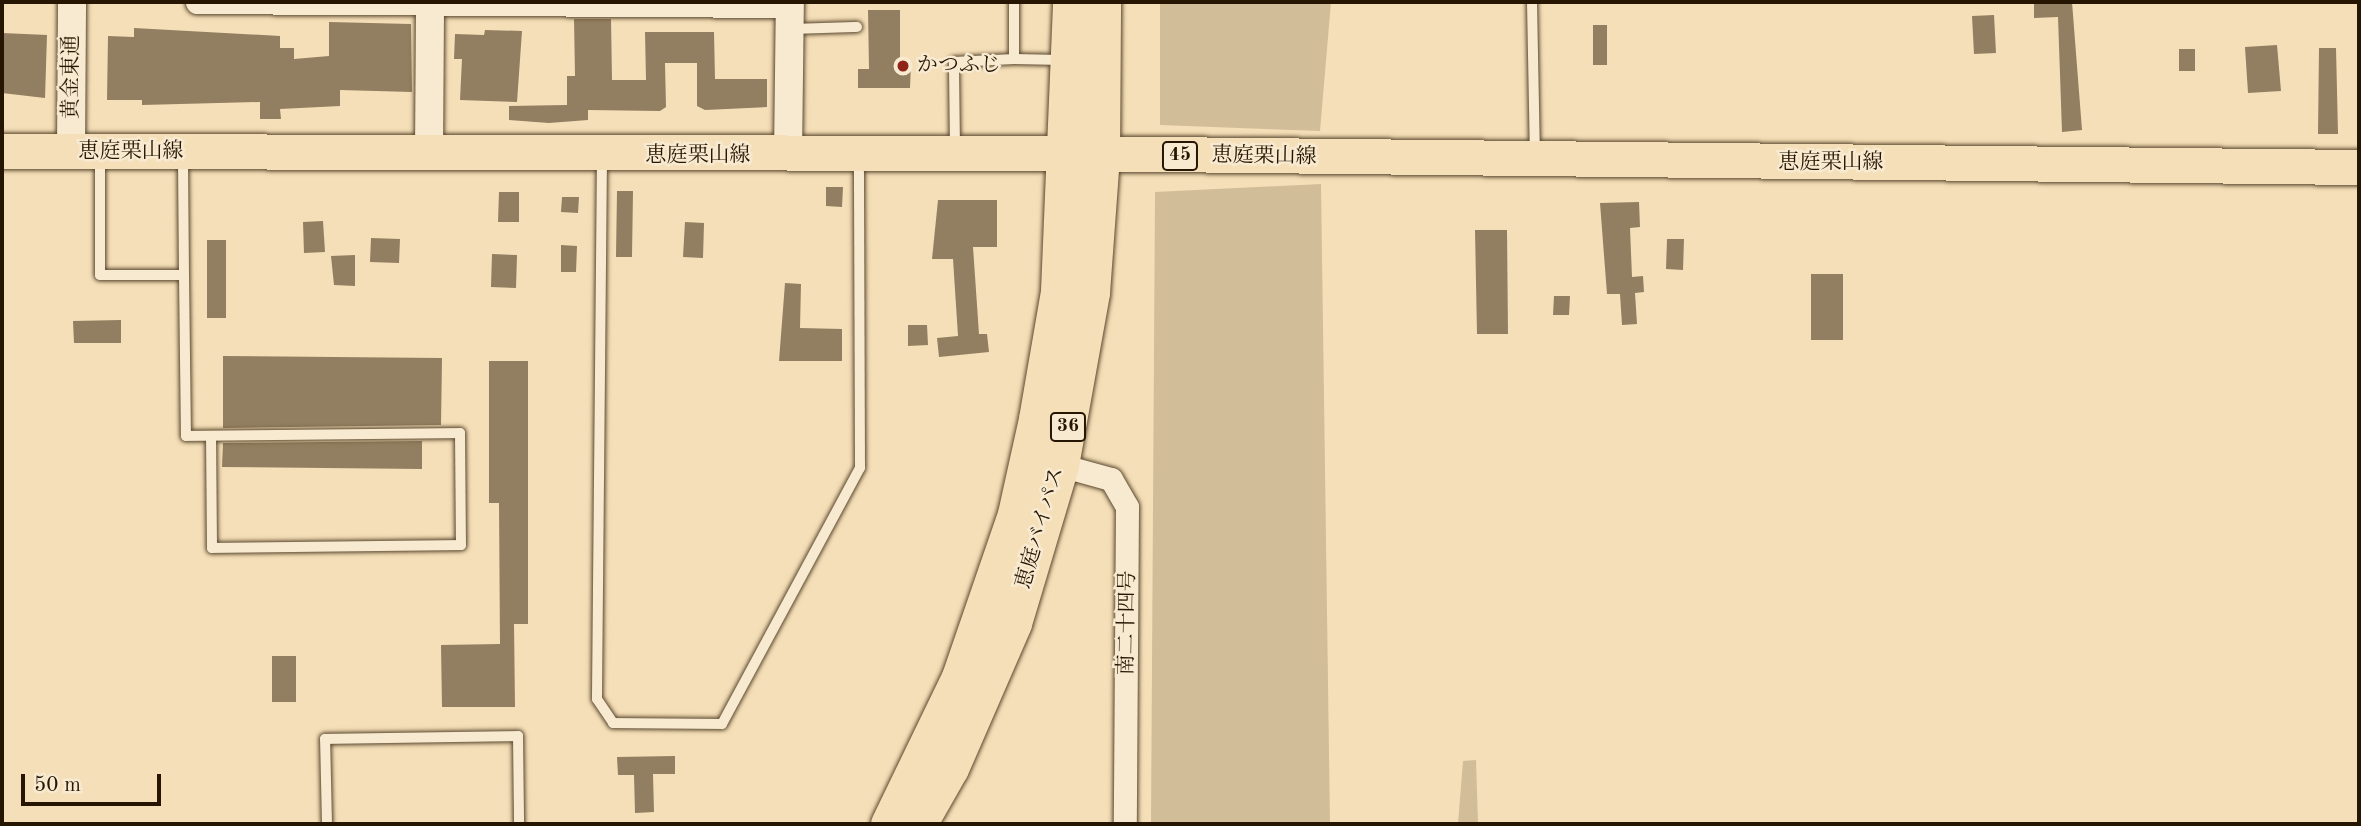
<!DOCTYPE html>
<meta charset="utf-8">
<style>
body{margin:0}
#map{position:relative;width:2361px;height:826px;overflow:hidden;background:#f5dfb8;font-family:"Old Standard TT","Noto Serif JP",serif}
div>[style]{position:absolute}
.green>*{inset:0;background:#d2bd99}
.building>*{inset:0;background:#927e60}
.roads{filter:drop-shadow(0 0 2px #5a482e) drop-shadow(0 0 2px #5a482e)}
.service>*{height:10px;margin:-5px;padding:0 5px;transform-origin:5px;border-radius:5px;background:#f8ead1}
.minor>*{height:23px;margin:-11.5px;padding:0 11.5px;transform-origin:11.5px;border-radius:11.5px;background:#f8ead1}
.tertiary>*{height:28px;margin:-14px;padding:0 14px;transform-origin:14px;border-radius:14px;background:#f8ead1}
.primary>*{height:35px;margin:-17.5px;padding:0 17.5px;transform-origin:17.5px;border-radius:17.5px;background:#f5dfb8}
.trunk>*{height:37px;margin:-18.5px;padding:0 18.5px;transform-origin:18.5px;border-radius:18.5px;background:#f5dfb8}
.dots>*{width:19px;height:19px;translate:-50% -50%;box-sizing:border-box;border:4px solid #f8ead1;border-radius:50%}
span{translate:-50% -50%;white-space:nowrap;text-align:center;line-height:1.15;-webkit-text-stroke:5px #f8ead1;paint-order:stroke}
.shield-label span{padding:2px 5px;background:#f8ead1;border:2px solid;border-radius:5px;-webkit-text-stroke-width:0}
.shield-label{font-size:19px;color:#261500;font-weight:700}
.poi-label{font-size:21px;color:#261500}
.left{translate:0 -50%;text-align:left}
.street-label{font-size:21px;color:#261500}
.frame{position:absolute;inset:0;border:4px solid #261500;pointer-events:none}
.scale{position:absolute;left:21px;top:774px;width:140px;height:32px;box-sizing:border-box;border:4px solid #261500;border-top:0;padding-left:9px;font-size:21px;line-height:24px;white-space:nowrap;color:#261500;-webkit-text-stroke:5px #f8ead1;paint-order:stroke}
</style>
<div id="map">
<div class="green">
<div style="clip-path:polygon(1160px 2px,1331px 2px,1320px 131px,1160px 125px)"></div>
<div style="clip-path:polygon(1321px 184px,1330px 824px,1151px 824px,1155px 192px)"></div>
<div style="clip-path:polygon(1476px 760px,1478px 824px,1458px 824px,1463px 761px)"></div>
</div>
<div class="building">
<div style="clip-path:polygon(2034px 2px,2072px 2px,2082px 130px,2062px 132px,2058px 17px,2034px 18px)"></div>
<div style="clip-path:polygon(868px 10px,900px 10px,900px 62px,911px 62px,910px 88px,858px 88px,858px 69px,869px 69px)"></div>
<div style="clip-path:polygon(1994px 15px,1996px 53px,1974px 54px,1972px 16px)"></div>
<div style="clip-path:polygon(574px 19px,611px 19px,612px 80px,646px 80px,645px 32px,714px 32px,715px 79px,767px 79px,767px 107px,705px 110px,697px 106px,697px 63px,665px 63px,666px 107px,660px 111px,588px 110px,588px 120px,549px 123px,509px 120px,509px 106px,567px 105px,567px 76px,575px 76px)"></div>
<div style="clip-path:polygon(329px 22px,411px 24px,412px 92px,340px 90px,340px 106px,280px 109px,281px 119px,260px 119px,260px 102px,142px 105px,142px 100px,107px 100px,108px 36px,134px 37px,134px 28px,280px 36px,280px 48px,294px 48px,294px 59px,329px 56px)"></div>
<div style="clip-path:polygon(1593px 25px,1607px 25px,1607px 65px,1593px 65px)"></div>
<div style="clip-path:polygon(485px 30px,522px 31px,517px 102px,460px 100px,462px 59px,454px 59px,455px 34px,484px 35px)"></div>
<div style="clip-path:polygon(2px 33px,47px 35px,45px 98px,2px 93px)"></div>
<div style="clip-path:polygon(2277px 45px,2281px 91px,2248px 93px,2245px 47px)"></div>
<div style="clip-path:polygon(2319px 48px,2336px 48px,2338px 134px,2318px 134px)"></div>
<div style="clip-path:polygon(2179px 49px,2195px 49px,2195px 71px,2179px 71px)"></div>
<div style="clip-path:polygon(826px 187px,843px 187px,842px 207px,826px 206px)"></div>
<div style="clip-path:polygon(617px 191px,633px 191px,632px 257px,616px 257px)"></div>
<div style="clip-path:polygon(499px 192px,519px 192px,519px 222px,498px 222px)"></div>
<div style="clip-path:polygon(562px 197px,579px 197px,578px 213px,561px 212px)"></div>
<div style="clip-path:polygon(938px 200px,997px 200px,997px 247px,973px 247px,979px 334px,987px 334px,989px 352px,939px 357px,937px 338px,958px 336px,953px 259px,932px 259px)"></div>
<div style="clip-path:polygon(1639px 202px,1640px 227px,1630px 228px,1632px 277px,1643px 276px,1644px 292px,1635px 293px,1637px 324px,1622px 325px,1620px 294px,1607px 294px,1600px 203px)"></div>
<div style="clip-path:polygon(323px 221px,325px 252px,304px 253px,303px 222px)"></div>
<div style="clip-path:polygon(685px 222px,704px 223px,703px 258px,683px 257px)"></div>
<div style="clip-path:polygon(1475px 230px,1507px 230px,1508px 334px,1477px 334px)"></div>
<div style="clip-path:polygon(371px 238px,400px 239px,399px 263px,370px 262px)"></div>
<div style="clip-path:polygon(1667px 239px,1684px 239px,1683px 270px,1666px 269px)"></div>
<div style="clip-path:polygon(207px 240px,226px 240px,226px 318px,207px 318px)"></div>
<div style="clip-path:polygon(561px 245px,577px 246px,576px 272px,561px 272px)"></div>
<div style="clip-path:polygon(492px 254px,517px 255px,516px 288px,491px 287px)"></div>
<div style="clip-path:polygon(355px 255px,355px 286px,334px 285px,331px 256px)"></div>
<div style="clip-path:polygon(1811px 274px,1843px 274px,1843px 340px,1811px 340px)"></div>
<div style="clip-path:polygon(785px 283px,801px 284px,800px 328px,842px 329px,842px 361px,779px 361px)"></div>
<div style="clip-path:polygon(1554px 296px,1570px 296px,1569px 315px,1553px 315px)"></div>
<div style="clip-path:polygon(121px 320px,121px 343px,74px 343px,73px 321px)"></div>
<div style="clip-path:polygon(908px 325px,927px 325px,928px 345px,908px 346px)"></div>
<div style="clip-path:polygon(223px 356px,442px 358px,441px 425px,223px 428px)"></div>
<div style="clip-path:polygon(489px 361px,528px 361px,528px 624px,514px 624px,515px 707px,442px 707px,441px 645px,500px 644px,499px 503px,489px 503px)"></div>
<div style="clip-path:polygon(422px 441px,422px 469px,222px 467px,223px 443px)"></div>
<div style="clip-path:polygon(272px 656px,296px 656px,296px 702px,272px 702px)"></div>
<div style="clip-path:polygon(675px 756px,675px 774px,653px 774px,654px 812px,635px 813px,634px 775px,618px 775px,617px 757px)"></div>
</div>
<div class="roads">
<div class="service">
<div style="left:1014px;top:2px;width:57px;rotate:90deg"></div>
<div style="left:1014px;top:59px;width:49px;rotate:1.2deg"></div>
<div style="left:1532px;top:2px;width:151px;rotate:88.9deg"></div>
<div style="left:789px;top:29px;width:68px;rotate:-1.7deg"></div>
<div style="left:955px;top:149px;width:87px;rotate:-90.7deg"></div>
<div style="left:954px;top:62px;width:60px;rotate:-2.9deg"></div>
<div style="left:100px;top:155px;width:120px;rotate:90deg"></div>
<div style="left:100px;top:275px;width:84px"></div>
<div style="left:184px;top:275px;width:120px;rotate:-90.5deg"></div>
<div style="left:602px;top:155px;width:544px;rotate:90.53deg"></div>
<div style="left:597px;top:699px;width:29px;rotate:56deg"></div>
<div style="left:613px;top:723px;width:109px;rotate:0.5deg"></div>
<div style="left:722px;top:724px;width:291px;rotate:-61.7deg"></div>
<div style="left:860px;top:468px;width:309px;rotate:-90.2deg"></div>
<div style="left:184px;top:275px;width:161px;rotate:89.3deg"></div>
<div style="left:186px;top:436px;width:274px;rotate:-0.6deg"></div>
<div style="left:460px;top:433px;width:112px;rotate:89.5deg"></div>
<div style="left:461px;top:545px;width:249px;rotate:179.3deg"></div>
<div style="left:212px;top:548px;width:112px;rotate:-90.5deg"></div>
<div style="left:327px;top:824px;width:85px;rotate:-91.3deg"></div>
<div style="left:325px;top:739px;width:193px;rotate:-0.9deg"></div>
<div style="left:518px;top:736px;width:88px;rotate:89.3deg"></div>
</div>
<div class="minor">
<div style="left:197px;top:2px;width:593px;rotate:0.39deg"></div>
<div style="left:1060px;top:465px;width:53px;rotate:15.4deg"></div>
<div style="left:1111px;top:479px;width:32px;rotate:60deg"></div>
<div style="left:1127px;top:507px;width:317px;rotate:90.4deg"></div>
</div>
<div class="tertiary">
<div style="left:71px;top:151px;width:149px;rotate:-89.6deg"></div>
<div style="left:429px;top:154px;width:152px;rotate:-89.6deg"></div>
<div style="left:788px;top:156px;width:154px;rotate:-89.3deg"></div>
</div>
<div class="primary">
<div style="left:2px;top:151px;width:1064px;rotate:0.11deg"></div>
<div style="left:1066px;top:153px;width:1293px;rotate:0.62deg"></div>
</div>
<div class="trunk">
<div style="left:889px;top:824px;width:163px;rotate:-64.2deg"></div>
<div style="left:960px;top:677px;width:172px;rotate:-71deg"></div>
<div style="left:1016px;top:514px;width:97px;rotate:-77.5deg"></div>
<div style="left:1037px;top:419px;width:130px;rotate:-80.2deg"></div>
<div style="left:1059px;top:291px;width:289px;rotate:-87.6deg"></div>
<div style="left:918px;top:824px;width:64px;rotate:-60.3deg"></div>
<div style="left:950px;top:768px;width:158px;rotate:-66.5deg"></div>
<div style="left:1013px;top:623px;width:165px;rotate:-73.4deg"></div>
<div style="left:1060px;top:465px;width:176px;rotate:-79.8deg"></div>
<div style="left:1091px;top:292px;width:137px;rotate:-85.8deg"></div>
<div style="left:1101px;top:155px;width:153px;rotate:-89.6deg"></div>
</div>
</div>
<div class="dots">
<div style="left:903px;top:66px;background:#8f2418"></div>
</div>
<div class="shield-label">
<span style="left:1180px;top:156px">45</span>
<span style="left:1068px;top:427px">36</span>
</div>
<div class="poi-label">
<span class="left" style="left:917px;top:66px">かつふじ</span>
</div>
<div class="street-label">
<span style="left:72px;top:77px;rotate:-90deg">黄金東通</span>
<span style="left:131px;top:152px">恵庭栗山線</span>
<span style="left:698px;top:156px">恵庭栗山線</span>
<span style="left:1264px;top:157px;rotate:1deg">恵庭栗山線</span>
<span style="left:1831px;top:163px">恵庭栗山線</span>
<span style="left:1041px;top:528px;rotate:-74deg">恵庭バイパス</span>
<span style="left:1128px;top:623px;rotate:-89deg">南二十四号</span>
</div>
<div class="frame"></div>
<div class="scale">50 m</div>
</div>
